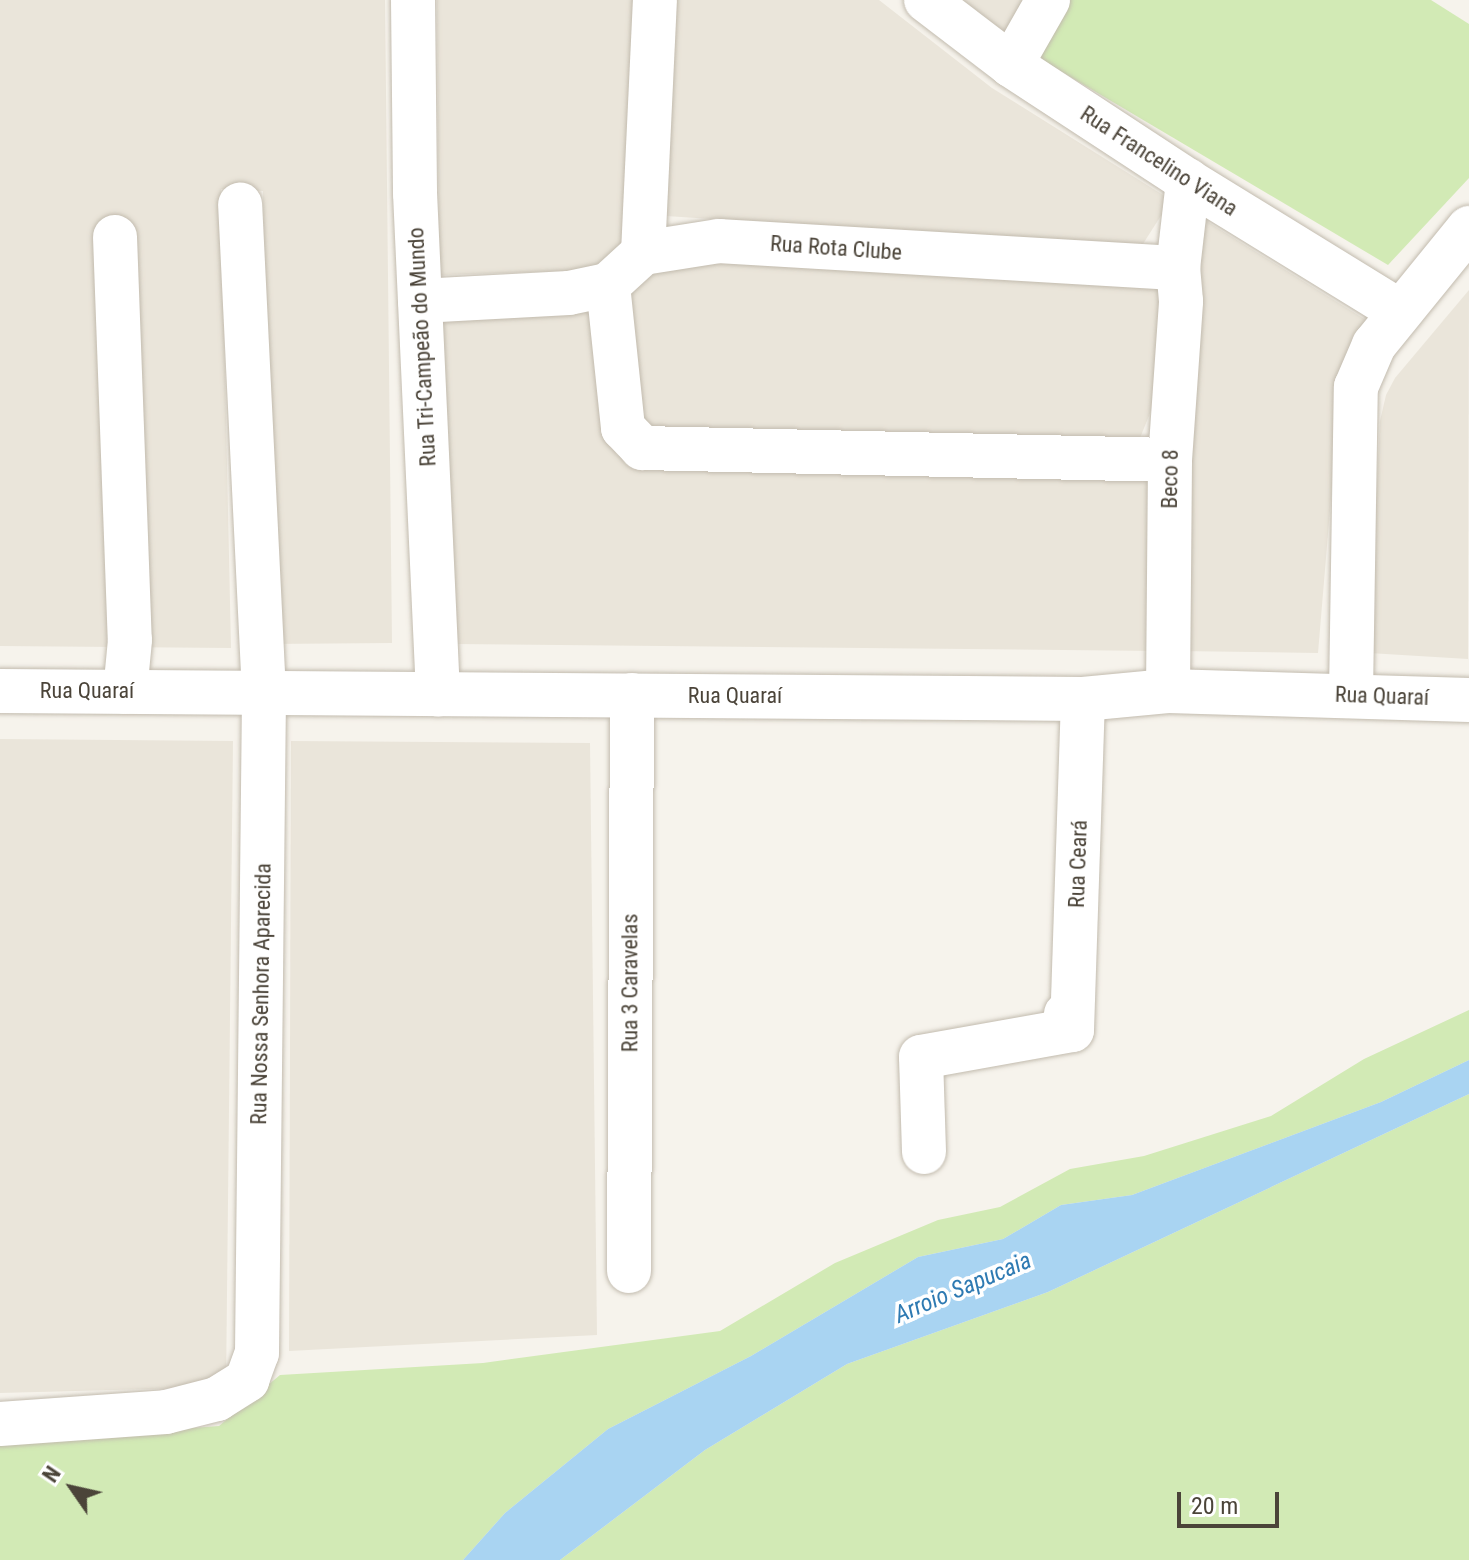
<!DOCTYPE html>
<meta charset="utf-8">
<style>
body{margin:0}
#map{position:relative;width:1469px;height:1560px;overflow:hidden;background:#f6f3ec;font-family:"Roboto Condensed",sans-serif}
div>[style]{position:absolute}
.residential>*{inset:0;background:#eae5da}
.green>*{inset:0;background:#d2eab5}
.water>*{inset:0;background:#a9d4f2}
.roads{filter:drop-shadow(0 0 2px #c2bbae) drop-shadow(0 0 2px #c2bbae)}
.minor>*{height:44px;margin:-22px;padding:0 22px;transform-origin:22px;border-radius:22px;background:#fff}
span{translate:-50% -50%;white-space:nowrap;text-align:center;line-height:1.15;-webkit-text-stroke:7px #fff;paint-order:stroke}
.street-label{font-size:22px;color:#4b4439}
.water-label{font-size:24px;color:#2e7ab2;font-style:italic}
.north{position:absolute;left:32px;top:1448px;width:80px;height:80px;-webkit-text-stroke:6px #fff;paint-order:stroke;rotate:304deg;font-size:22px;font-weight:700;line-height:32px;text-align:center;color:#4b4439}
.north::after{content:'';display:block;margin:auto;width:28px;height:36px;background:#4b4439;clip-path:polygon(50% 0,100% 100%,50% 72%,0 100%)}
.scale{position:absolute;left:1177px;top:1492px;width:102px;height:36px;box-sizing:border-box;border:4px solid #4b4439;border-top:0;padding-left:10px;font-size:24px;line-height:28px;white-space:nowrap;color:#4b4439;-webkit-text-stroke:6px #fff;paint-order:stroke}
</style>
<div id="map">
<div class="residential">
<div style="clip-path:polygon(0 0,385px 0,392px 643px,269px 644px,263px 191px,221px 189px,231px 648px,0 646px)"></div>
<div style="clip-path:polygon(437px 0,649px 0,637px 229px,595px 270px,439px 275px)"></div>
<div style="clip-path:polygon(664px 0,879px 0,992px 88px,1171px 200px,1141px 247px,651px 215px)"></div>
<div style="clip-path:polygon(954px 0,1033px 0,1007px 42px)"></div>
<div style="clip-path:polygon(1206px 221px,1374px 325px,1341px 379px,1318px 653px,1177px 651px,1190px 279px)"></div>
<div style="clip-path:polygon(704px 257px,1168px 284px,1163px 381px,1138px 443px,639px 434px,621px 300px,647px 265px)"></div>
<div style="clip-path:polygon(1469px 290px,1468px 659px,1369px 653px,1380px 421px,1386px 395px,1395px 378px)"></div>
<div style="clip-path:polygon(603px 306px,606px 436px,617px 455px,677px 467px,1162px 481px,1159px 651px,455px 644px,441px 313px)"></div>
<div style="clip-path:polygon(0 739px,233px 741px,226px 1387px,0 1393px)"></div>
<div style="clip-path:polygon(291px 741px,590px 743px,597px 1335px,289px 1351px)"></div>
</div>
<div class="green">
<div style="clip-path:polygon(1062px 0,1431px 0,1469px 24px,1469px 178px,1388px 265px,1030px 53px)"></div>
<div style="clip-path:polygon(1469px 1010px,1469px 1060px,1381px 1102px,1132px 1195px,1061px 1205px,1003px 1239px,918px 1257px,751px 1356px,608px 1429px,505px 1513px,463px 1560px,0 1560px,0 1442px,219px 1426px,280px 1375px,483px 1363px,720px 1331px,835px 1263px,938px 1220px,1000px 1207px,1070px 1169px,1144px 1156px,1271px 1116px,1364px 1059px)"></div>
<div style="clip-path:polygon(1469px 1094px,1469px 1560px,560px 1560px,705px 1450px,847px 1364px,1048px 1292px)"></div>
</div>
<div class="water">
<div style="clip-path:polygon(1469px 1060px,1469px 1094px,1048px 1292px,847px 1364px,705px 1450px,560px 1560px,463px 1560px,505px 1513px,608px 1429px,751px 1356px,918px 1257px,1003px 1239px,1061px 1205px,1132px 1195px,1381px 1102px)"></div>
</div>
<div class="roads">
<div class="minor">
<div style="left:413px;top:0;width:193px;rotate:89.4deg"></div>
<div style="left:415px;top:193px;width:502px;rotate:87.37deg"></div>
<div style="left:926px;top:0;width:107px;rotate:37.4deg"></div>
<div style="left:1011px;top:65px;width:212px;rotate:33.2deg"></div>
<div style="left:1188px;top:181px;width:248px;rotate:31.6deg"></div>
<div style="left:1011px;top:65px;width:75px;rotate:-60.4deg"></div>
<div style="left:115px;top:237px;width:403px;rotate:87.9deg"></div>
<div style="left:130px;top:640px;width:52px;rotate:95.5deg"></div>
<div style="left:643px;top:253px;width:253px;rotate:-87.3deg"></div>
<div style="left:608px;top:285px;width:144px;rotate:84deg"></div>
<div style="left:623px;top:428px;width:28px;rotate:46deg"></div>
<div style="left:642px;top:448px;width:528px;rotate:1.3deg"></div>
<div style="left:420px;top:301px;width:149px;rotate:-3.1deg"></div>
<div style="left:569px;top:293px;width:40px;rotate:-12deg"></div>
<div style="left:608px;top:285px;width:47px;rotate:-42.4deg"></div>
<div style="left:643px;top:253px;width:77px;rotate:-9deg"></div>
<div style="left:719px;top:241px;width:460px;rotate:3.4deg"></div>
<div style="left:1178px;top:268px;width:88px;rotate:-83.4deg"></div>
<div style="left:0;top:691px;width:1083px;rotate:0.42deg"></div>
<div style="left:1083px;top:699px;width:85px;rotate:-5.4deg"></div>
<div style="left:1168px;top:691px;width:301px;rotate:1.7deg"></div>
<div style="left:1168px;top:691px;width:231px;rotate:-89.5deg"></div>
<div style="left:1170px;top:460px;width:159px;rotate:-86deg"></div>
<div style="left:1181px;top:301px;width:33px;rotate:-95deg"></div>
<div style="left:1351px;top:694px;width:307px;rotate:-89.1deg"></div>
<div style="left:1356px;top:387px;width:46px;rotate:-66.8deg"></div>
<div style="left:1374px;top:345px;width:151px;rotate:-50.9deg"></div>
<div style="left:1072px;top:1030px;width:331px;rotate:-88.1deg"></div>
<div style="left:924px;top:1152px;width:95px;rotate:-91.8deg"></div>
<div style="left:921px;top:1057px;width:153px;rotate:-10.1deg"></div>
<div style="left:1072px;top:1030px;width:17px;rotate:-111deg"></div>
<div style="left:629px;top:1271px;width:576px;rotate:-89.7deg"></div>
<div style="left:0;top:1424px;width:166px;rotate:-4.1deg"></div>
<div style="left:166px;top:1412px;width:53px;rotate:-14.3deg"></div>
<div style="left:217px;top:1399px;width:36px;rotate:-32deg"></div>
<div style="left:247px;top:1380px;width:29px;rotate:-70deg"></div>
<div style="left:257px;top:1353px;width:660px;rotate:-89.39deg"></div>
<div style="left:264px;top:693px;width:489px;rotate:-92.8deg"></div>
</div>
</div>
<div class="street-label">
<span style="left:1159px;top:161px;rotate:33deg">Rua Francelino Viana</span>
<span style="left:836px;top:248px;rotate:4deg">Rua Rota Clube</span>
<span style="left:422px;top:347px;rotate:-93deg">Rua Tri-Campeão do Mundo</span>
<span style="left:1170px;top:479px;rotate:-89deg">Beco 8</span>
<span style="left:87px;top:691px">Rua Quaraí</span>
<span style="left:735px;top:696px">Rua Quaraí</span>
<span style="left:1382px;top:696px;rotate:2deg">Rua Quaraí</span>
<span style="left:1078px;top:864px;rotate:-88deg">Rua Ceará</span>
<span style="left:630px;top:983px;rotate:-90deg">Rua 3 Caravelas</span>
<span style="left:261px;top:994px;rotate:-89deg">Rua Nossa Senhora Aparecida</span>
</div>
<div class="water-label">
<span style="left:963px;top:1288px;rotate:-23deg">Arroio Sapucaia</span>
</div>
<div class="north">N</div>
<div class="scale">20 m</div>
</div>
